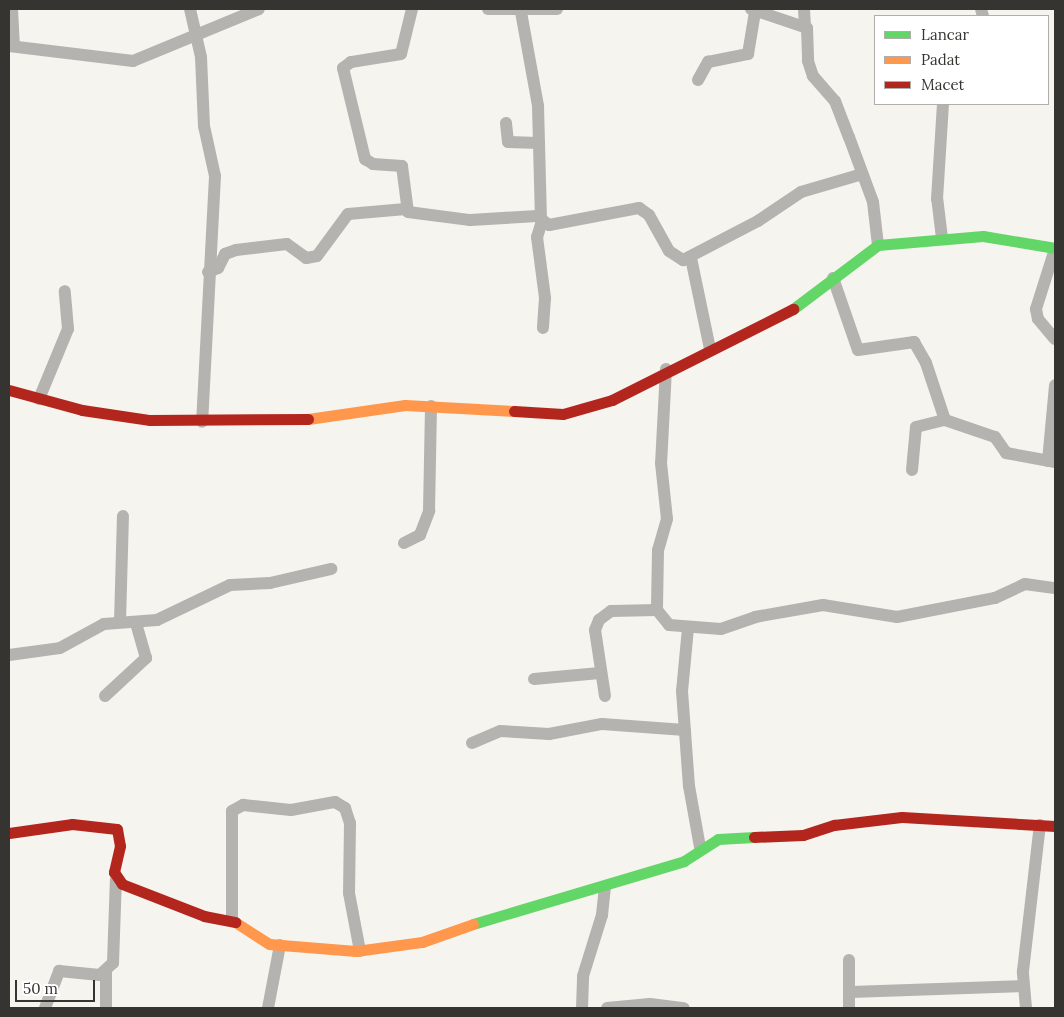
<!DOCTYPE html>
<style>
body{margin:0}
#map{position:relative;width:1064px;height:1017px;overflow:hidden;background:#f6f4ee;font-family:Lora,serif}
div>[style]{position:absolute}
.street>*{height:12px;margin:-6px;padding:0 6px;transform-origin:6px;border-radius:6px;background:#b4b3af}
.fast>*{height:11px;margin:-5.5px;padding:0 5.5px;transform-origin:5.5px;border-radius:5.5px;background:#63d668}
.slow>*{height:11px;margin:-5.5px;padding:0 5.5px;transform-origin:5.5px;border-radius:5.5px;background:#ff974d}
.jam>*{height:11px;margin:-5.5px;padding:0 5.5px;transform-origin:5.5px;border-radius:5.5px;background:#b3261e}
span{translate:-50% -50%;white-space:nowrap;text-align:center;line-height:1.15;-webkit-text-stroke:4.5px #fff;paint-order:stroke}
.frame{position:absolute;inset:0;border:10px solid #363430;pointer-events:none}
.legend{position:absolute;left:874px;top:15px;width:175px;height:90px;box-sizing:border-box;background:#fff;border:1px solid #afaeac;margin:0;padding:6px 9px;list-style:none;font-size:15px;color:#363430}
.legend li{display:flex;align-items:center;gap:10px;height:25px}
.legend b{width:25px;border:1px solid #afaeac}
.scale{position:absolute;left:15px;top:980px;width:80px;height:22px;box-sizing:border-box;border:2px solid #363430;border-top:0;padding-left:6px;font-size:15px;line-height:18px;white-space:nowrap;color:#363430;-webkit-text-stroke:4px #fff;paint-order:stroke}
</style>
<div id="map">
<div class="street">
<div style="left:12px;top:9px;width:36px;rotate:87deg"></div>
<div style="left:190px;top:9px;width:49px;rotate:77.1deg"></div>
<div style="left:201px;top:57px;width:69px;rotate:87.5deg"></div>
<div style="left:204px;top:126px;width:51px;rotate:77.6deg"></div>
<div style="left:215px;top:176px;width:246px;rotate:93deg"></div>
<div style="left:412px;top:9px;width:46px;rotate:103.7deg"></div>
<div style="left:401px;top:54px;width:51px;rotate:170.9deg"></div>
<div style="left:351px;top:62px;width:10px;rotate:143deg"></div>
<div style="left:343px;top:68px;width:94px;rotate:76.4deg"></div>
<div style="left:365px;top:159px;width:9px;rotate:32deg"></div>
<div style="left:373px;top:164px;width:29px;rotate:4deg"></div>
<div style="left:402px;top:166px;width:46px;rotate:82.6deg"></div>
<div style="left:408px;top:212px;width:63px;rotate:7.4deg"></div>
<div style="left:470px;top:220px;width:67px;rotate:-3.4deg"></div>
<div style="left:537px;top:216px;width:15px;rotate:37deg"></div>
<div style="left:549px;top:225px;width:92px;rotate:-10.7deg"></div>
<div style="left:639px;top:208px;width:12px;rotate:35deg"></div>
<div style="left:649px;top:215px;width:41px;rotate:60.9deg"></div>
<div style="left:669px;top:251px;width:17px;rotate:33deg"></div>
<div style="left:683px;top:260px;width:85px;rotate:-27.5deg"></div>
<div style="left:758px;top:221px;width:52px;rotate:-34deg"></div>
<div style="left:801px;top:192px;width:64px;rotate:-16.4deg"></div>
<div style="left:488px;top:9px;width:69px"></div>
<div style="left:751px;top:9px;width:59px;rotate:18.7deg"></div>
<div style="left:807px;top:28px;width:33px;rotate:88deg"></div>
<div style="left:808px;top:61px;width:16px;rotate:72deg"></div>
<div style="left:813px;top:76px;width:33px;rotate:49deg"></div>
<div style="left:835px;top:101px;width:39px;rotate:69deg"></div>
<div style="left:849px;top:137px;width:69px;rotate:69.7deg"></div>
<div style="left:873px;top:202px;width:43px;rotate:83.4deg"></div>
<div style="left:804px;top:9px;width:17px;rotate:87deg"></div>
<div style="left:981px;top:9px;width:7px;rotate:74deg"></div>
<div style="left:521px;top:12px;width:96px;rotate:79.7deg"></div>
<div style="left:538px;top:106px;width:111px;rotate:88.5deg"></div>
<div style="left:9px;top:46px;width:125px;rotate:6.9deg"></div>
<div style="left:133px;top:61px;width:136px;rotate:-22.4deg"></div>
<div style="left:698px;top:80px;width:21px;rotate:-61deg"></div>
<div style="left:708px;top:62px;width:41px;rotate:-11.3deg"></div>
<div style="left:748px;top:54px;width:43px;rotate:-80.5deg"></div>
<div style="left:506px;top:123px;width:19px;rotate:84deg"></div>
<div style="left:508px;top:142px;width:31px;rotate:2deg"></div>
<div style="left:542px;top:221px;width:17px;rotate:107deg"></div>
<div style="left:537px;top:237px;width:62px;rotate:82.5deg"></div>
<div style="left:545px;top:298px;width:30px;rotate:94deg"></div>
<div style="left:942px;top:238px;width:39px;rotate:-97deg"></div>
<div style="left:937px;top:199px;width:95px;rotate:-86.4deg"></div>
<div style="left:1055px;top:249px;width:63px;rotate:107.6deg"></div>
<div style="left:1036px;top:309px;width:10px;rotate:79deg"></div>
<div style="left:1038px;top:319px;width:26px;rotate:50deg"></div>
<div style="left:691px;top:258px;width:93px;rotate:78.2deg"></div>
<div style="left:208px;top:272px;width:11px;rotate:-22deg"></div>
<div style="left:218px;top:268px;width:16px;rotate:-63deg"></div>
<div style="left:225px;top:254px;width:12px;rotate:-20deg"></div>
<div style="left:236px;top:250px;width:51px;rotate:-6.7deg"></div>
<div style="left:287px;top:244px;width:24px;rotate:36deg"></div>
<div style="left:306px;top:258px;width:11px;rotate:-10deg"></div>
<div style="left:317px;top:256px;width:52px;rotate:-53.6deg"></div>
<div style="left:348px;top:214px;width:58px;rotate:-4.9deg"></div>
<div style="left:833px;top:278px;width:76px;rotate:70.9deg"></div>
<div style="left:858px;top:350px;width:57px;rotate:-8.1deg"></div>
<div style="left:914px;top:342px;width:24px;rotate:60deg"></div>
<div style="left:926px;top:363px;width:60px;rotate:71.6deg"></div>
<div style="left:945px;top:420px;width:53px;rotate:18.8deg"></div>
<div style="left:995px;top:437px;width:19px;rotate:55deg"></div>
<div style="left:1006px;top:453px;width:50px;rotate:10.4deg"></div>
<div style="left:666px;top:369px;width:94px;rotate:93deg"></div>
<div style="left:661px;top:463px;width:56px;rotate:83.9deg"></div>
<div style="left:667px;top:519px;width:32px;rotate:106deg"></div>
<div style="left:658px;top:550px;width:60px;rotate:91deg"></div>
<div style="left:657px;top:610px;width:19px;rotate:51deg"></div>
<div style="left:669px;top:625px;width:52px;rotate:4.4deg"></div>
<div style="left:721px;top:629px;width:36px;rotate:-19deg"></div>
<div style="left:755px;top:617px;width:69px;rotate:-10deg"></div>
<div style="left:823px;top:605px;width:75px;rotate:9.2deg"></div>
<div style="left:897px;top:617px;width:100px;rotate:-11deg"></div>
<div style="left:995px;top:598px;width:33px;rotate:-25deg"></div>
<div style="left:1025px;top:584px;width:30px;rotate:8deg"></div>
<div style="left:39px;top:399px;width:76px;rotate:-67.5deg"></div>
<div style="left:68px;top:329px;width:38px;rotate:-95deg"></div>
<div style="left:1048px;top:461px;width:76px;rotate:-84.7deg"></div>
<div style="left:912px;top:470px;width:43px;rotate:-84.7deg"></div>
<div style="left:916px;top:427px;width:30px;rotate:-14deg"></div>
<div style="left:404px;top:543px;width:18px;rotate:-27deg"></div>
<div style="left:420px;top:535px;width:26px;rotate:-69deg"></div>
<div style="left:429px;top:511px;width:105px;rotate:-88.9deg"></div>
<div style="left:120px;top:622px;width:106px;rotate:-88.4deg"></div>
<div style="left:688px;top:628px;width:63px;rotate:95.4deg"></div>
<div style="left:682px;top:691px;width:95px;rotate:85.8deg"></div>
<div style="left:689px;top:786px;width:62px;rotate:79.8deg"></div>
<div style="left:9px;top:655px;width:51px;rotate:-7.8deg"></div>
<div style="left:60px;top:648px;width:50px;rotate:-28.6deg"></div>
<div style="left:104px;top:624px;width:53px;rotate:-4.3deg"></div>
<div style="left:157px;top:620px;width:81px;rotate:-25.6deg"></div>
<div style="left:230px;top:585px;width:40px;rotate:-2.9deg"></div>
<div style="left:270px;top:583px;width:63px;rotate:-12.9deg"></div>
<div style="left:534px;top:679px;width:66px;rotate:-5.2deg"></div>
<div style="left:105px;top:696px;width:56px;rotate:-42.8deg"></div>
<div style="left:146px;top:658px;width:35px;rotate:-106deg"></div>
<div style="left:605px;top:696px;width:67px;rotate:-98.6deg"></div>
<div style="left:595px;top:630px;width:11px;rotate:-68deg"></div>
<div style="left:599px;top:620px;width:15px;rotate:-37deg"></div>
<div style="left:611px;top:611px;width:46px;rotate:-1.2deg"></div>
<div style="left:472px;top:743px;width:30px;rotate:-23deg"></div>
<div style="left:500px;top:731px;width:49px;rotate:3.5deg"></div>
<div style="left:549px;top:734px;width:54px;rotate:-10.7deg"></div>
<div style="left:602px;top:724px;width:83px;rotate:4.1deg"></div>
<div style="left:232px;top:921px;width:110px;rotate:-90deg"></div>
<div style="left:232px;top:811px;width:13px;rotate:-29deg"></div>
<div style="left:243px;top:805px;width:48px;rotate:5.9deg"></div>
<div style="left:291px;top:810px;width:45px;rotate:-10.3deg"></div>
<div style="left:335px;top:802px;width:12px;rotate:31deg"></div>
<div style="left:345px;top:808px;width:16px;rotate:72deg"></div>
<div style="left:350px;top:823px;width:70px;rotate:90.8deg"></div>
<div style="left:349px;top:893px;width:59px;rotate:79.3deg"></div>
<div style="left:851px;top:992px;width:172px;rotate:-2deg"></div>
<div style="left:45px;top:1008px;width:40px;rotate:-69deg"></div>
<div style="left:59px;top:971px;width:41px;rotate:5.6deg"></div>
<div style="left:100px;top:975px;width:18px;rotate:-43deg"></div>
<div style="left:113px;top:963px;width:84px;rotate:-88deg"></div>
<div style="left:106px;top:1008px;width:36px;rotate:-90deg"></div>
<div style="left:268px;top:1008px;width:64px;rotate:-79.2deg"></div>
<div style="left:582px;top:1008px;width:32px;rotate:-88deg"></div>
<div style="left:583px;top:976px;width:64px;rotate:-72.7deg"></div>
<div style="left:602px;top:915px;width:27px;rotate:-84deg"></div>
<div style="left:607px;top:1008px;width:43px;rotate:-5.3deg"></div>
<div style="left:650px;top:1004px;width:34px;rotate:7deg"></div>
<div style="left:849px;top:1008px;width:48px;rotate:-90deg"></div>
<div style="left:1026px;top:1008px;width:37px;rotate:-95deg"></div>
<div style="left:1023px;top:971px;width:147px;rotate:-83.4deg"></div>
</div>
<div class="fast">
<div style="left:793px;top:309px;width:106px;rotate:-37deg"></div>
<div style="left:878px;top:245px;width:105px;rotate:-4.9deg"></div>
<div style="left:983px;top:236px;width:73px;rotate:9.5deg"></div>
<div style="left:473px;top:924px;width:220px;rotate:-16.6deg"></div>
<div style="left:684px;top:861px;width:40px;rotate:-32.9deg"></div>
<div style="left:718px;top:839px;width:36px;rotate:-3deg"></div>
</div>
<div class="slow">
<div style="left:308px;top:419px;width:98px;rotate:-8.2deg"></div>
<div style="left:405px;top:405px;width:109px;rotate:3.2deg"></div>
<div style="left:235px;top:922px;width:40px;rotate:32.9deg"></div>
<div style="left:269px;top:944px;width:87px;rotate:4.6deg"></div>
<div style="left:356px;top:951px;width:67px;rotate:-7.8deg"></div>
<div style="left:422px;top:942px;width:54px;rotate:-19.4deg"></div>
</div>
<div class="jam">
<div style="left:9px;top:390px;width:76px;rotate:15.3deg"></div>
<div style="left:82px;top:410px;width:69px;rotate:8.4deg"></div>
<div style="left:150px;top:420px;width:158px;rotate:-0.4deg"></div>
<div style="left:514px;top:411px;width:49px;rotate:3.5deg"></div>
<div style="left:563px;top:414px;width:51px;rotate:-15.9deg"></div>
<div style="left:612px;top:400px;width:203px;rotate:-26.7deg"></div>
<div style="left:9px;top:833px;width:64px;rotate:-8.1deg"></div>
<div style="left:72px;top:824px;width:45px;rotate:6.3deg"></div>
<div style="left:117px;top:829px;width:17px;rotate:80deg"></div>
<div style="left:120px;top:846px;width:27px;rotate:103deg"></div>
<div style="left:114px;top:872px;width:14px;rotate:56deg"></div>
<div style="left:122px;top:884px;width:88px;rotate:21.3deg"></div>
<div style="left:204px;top:916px;width:32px;rotate:11deg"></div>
<div style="left:754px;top:837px;width:49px;rotate:-2.3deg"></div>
<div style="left:803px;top:835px;width:33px;rotate:-18deg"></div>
<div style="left:834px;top:825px;width:68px;rotate:-6.7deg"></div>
<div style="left:902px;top:817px;width:153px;rotate:3.4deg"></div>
</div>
<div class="frame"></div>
<ul class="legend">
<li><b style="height:6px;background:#63d668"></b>Lancar</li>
<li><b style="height:6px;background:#ff974d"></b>Padat</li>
<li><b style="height:6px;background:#b3261e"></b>Macet</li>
</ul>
<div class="scale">50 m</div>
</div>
